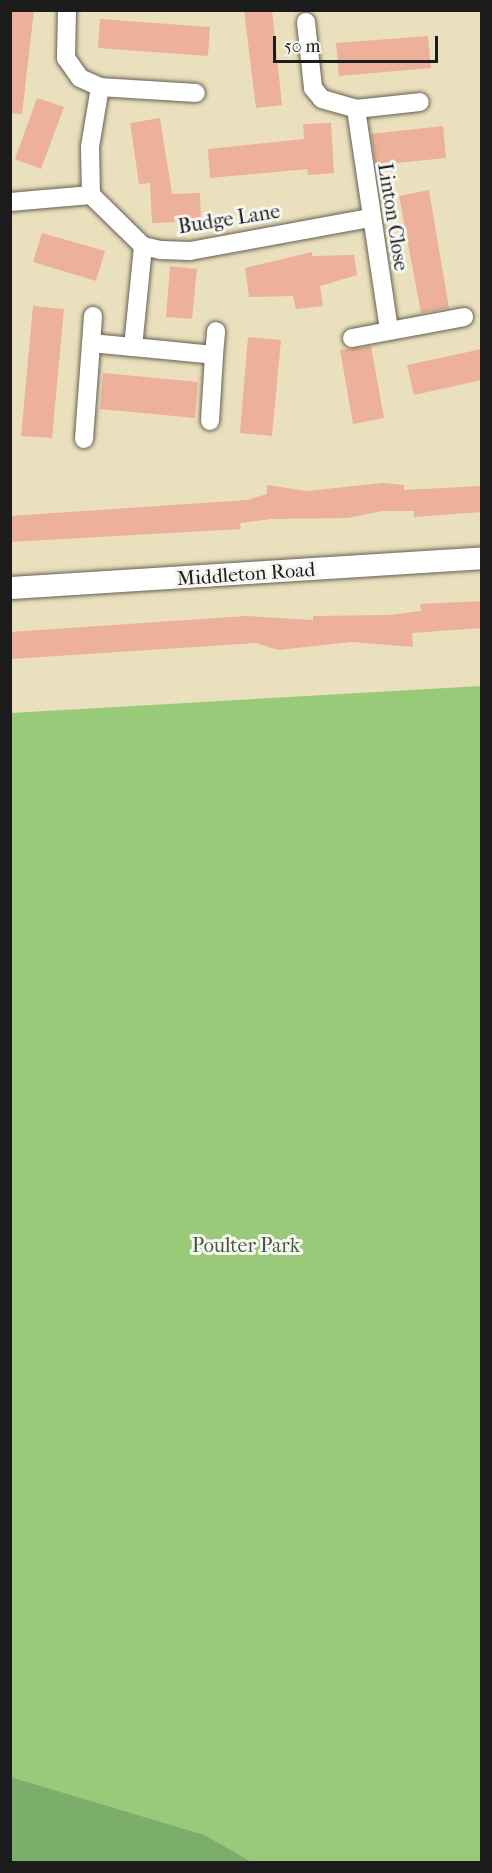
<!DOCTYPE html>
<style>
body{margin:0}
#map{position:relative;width:492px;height:1873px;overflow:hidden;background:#ebe0bd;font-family:"IM FELL French Canon",serif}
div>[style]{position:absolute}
.green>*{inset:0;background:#98ca7a}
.forest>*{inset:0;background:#7aae6a}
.building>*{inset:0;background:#ecb09b}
.roads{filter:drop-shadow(0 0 2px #646154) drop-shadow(0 0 2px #646154)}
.minor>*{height:18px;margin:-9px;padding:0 9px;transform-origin:9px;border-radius:9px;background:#fff}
.tertiary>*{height:22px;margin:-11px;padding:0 11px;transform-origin:11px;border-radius:11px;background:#fff}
span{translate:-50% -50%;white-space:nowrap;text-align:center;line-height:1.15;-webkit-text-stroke:6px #f6f6f2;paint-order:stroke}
.street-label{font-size:20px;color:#1c1c1c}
.park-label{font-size:20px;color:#47593d}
.frame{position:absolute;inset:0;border:12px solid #1c1c1c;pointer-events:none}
.scale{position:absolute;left:273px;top:36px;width:165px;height:27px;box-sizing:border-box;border:3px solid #1c1c1c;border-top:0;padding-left:8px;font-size:18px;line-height:21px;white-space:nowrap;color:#1c1c1c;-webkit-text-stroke:4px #f6f6f2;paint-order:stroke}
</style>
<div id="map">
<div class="green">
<div style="clip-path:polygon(481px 686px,481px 1862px,252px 1862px,205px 1835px,11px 1777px,11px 713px)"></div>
</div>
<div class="forest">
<div style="clip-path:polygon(11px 1777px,205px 1835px,252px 1862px,11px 1862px)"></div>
</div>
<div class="building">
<div style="clip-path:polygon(10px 10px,34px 10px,22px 114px,10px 113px)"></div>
<div style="clip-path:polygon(244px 10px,272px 10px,282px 105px,256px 108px)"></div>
<div style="clip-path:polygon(100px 19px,210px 27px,208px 56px,98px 48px)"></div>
<div style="clip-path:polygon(428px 36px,431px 68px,339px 76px,336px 43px)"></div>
<div style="clip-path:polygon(37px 98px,64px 107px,41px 169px,15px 159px)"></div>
<div style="clip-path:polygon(160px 118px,172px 194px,200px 193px,201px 221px,152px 223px,150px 183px,139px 184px,130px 123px)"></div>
<div style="clip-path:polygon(331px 123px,334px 173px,308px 175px,307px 169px,210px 178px,208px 149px,304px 139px,303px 124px)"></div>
<div style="clip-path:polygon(443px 126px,446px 158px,376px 165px,371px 134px)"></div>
<div style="clip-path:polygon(429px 190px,449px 308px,421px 313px,399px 196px)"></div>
<div style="clip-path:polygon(42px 233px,105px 251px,96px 281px,33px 262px)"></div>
<div style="clip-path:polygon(312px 252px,312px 256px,354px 255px,357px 275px,320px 286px,323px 306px,296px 309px,293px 296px,249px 297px,245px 268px)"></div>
<div style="clip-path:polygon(170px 266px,197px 269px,192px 319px,166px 317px)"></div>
<div style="clip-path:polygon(33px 306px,64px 309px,52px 438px,21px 436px)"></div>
<div style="clip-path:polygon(248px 337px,281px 340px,272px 436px,240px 433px)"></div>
<div style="clip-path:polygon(371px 346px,384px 418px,353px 424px,340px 350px)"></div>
<div style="clip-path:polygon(482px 349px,482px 380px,414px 395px,407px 365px)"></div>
<div style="clip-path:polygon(103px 373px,198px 382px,195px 418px,100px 409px)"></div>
<div style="clip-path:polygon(383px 483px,404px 485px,404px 490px,482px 486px,482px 512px,414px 517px,414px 511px,382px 511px,348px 518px,271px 519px,240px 523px,241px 529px,10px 542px,10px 516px,247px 500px,267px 494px,267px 485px,307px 491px)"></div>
<div style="clip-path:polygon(482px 601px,482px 628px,412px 633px,413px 647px,352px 642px,278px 650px,256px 643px,11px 659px,10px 632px,246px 616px,313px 620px,313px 616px,390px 615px,421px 611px,420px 604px)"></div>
</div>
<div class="roads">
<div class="minor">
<div style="left:67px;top:10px;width:48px;rotate:91.2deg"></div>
<div style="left:66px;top:58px;width:24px;rotate:55deg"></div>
<div style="left:80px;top:78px;width:22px;rotate:24deg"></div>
<div style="left:100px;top:87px;width:61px;rotate:99.5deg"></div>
<div style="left:90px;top:147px;width:48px;rotate:88.8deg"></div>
<div style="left:306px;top:22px;width:66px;rotate:83.9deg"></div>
<div style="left:313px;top:88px;width:14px;rotate:51deg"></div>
<div style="left:322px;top:99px;width:35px;rotate:16deg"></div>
<div style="left:356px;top:109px;width:64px;rotate:-6.2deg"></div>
<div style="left:100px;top:87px;width:96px;rotate:3.6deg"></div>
<div style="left:356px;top:109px;width:224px;rotate:81.5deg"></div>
<div style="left:10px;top:202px;width:81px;rotate:-4.9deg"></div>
<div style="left:91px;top:195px;width:73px;rotate:44.4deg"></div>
<div style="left:143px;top:246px;width:18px;rotate:13deg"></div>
<div style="left:161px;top:250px;width:29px;rotate:2deg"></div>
<div style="left:190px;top:251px;width:182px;rotate:-10.4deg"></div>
<div style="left:93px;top:316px;width:27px;rotate:94deg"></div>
<div style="left:91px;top:343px;width:42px;rotate:5.4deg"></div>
<div style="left:133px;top:347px;width:101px;rotate:-84.3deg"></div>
<div style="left:352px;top:338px;width:114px;rotate:-10.6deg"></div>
<div style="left:133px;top:347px;width:81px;rotate:5.6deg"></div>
<div style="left:214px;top:355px;width:24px;rotate:-85deg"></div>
<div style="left:210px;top:421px;width:66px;rotate:-86.5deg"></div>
<div style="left:84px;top:439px;width:96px;rotate:-85.8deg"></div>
</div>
<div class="tertiary">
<div style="left:10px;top:588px;width:473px;rotate:-3.6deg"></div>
</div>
</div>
<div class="street-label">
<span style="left:393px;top:217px;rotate:81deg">Linton Close</span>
<span style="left:229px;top:219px;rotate:-9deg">Budge Lane</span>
<span style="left:246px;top:574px;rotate:-4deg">Middleton Road</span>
</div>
<div class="park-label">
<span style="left:246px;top:1245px">Poulter Park</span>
</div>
<div class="frame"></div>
<div class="scale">50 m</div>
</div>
